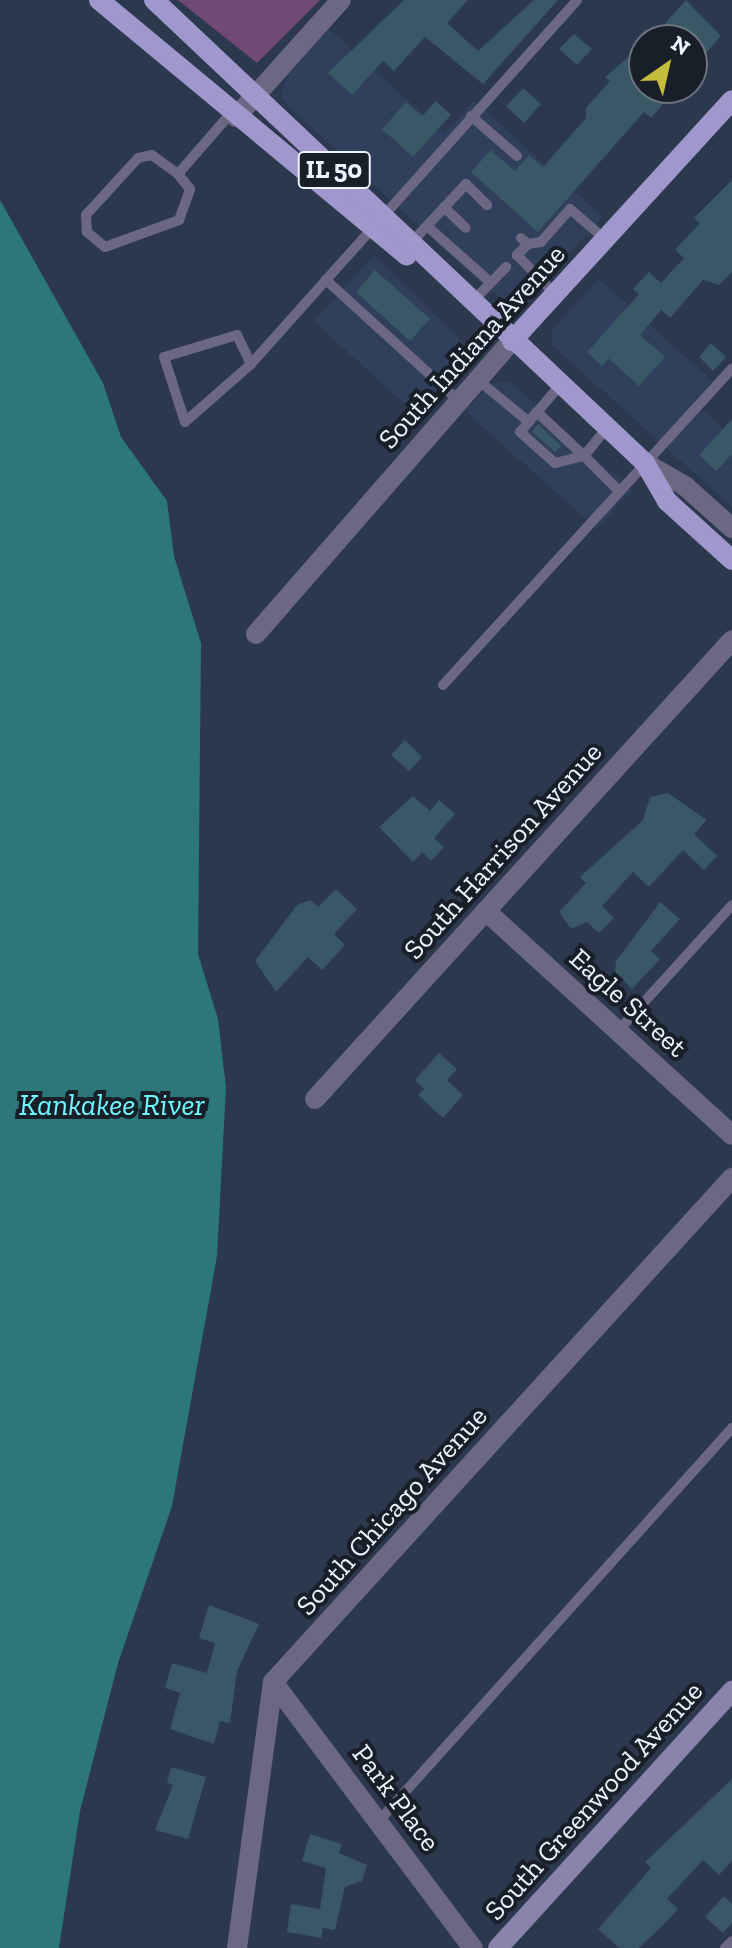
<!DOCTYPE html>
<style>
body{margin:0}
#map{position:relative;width:732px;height:1948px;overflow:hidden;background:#2b384e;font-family:"Zilla Slab",serif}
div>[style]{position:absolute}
.built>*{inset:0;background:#30405c}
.green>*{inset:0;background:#704975}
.water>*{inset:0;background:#2c777a}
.building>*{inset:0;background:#395765}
.lane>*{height:10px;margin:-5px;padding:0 5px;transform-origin:5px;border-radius:5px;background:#6c6883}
.street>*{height:20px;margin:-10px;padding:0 10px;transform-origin:10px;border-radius:10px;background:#6c6883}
.secondary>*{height:20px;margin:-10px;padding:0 10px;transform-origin:10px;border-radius:10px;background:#8a83ac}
.primary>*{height:20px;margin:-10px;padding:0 10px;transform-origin:10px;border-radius:10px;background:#a097cc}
span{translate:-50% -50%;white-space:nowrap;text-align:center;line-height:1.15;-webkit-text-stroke:8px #191f29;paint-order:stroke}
.shield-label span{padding:2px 6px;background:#191f29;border:2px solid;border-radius:6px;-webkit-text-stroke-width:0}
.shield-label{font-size:26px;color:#ecf3ff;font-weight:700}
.street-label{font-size:28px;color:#ecf3ff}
.water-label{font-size:30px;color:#6df9ff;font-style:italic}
.north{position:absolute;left:628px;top:24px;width:80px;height:80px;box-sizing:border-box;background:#191f29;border:2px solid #6d747f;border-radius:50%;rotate:34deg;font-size:22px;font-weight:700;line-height:32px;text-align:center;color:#ecf3ff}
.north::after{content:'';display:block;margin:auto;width:28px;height:36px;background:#c4bc3d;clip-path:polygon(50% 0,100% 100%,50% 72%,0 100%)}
</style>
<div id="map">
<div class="built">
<div style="clip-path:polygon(329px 29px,444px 133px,474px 101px,603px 217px,526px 298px,507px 301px,486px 288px,287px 105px,281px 95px,288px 74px)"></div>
<div style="clip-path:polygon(374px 255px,473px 352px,465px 374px,422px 420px,314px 321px)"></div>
<div style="clip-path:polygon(599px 279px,712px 381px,694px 402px,732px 437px,732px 507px,551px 344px,552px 330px)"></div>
<div style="clip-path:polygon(509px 381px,632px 490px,597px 529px,465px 411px,492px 383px)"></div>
</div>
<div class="green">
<div style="clip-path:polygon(178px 0,320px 0,257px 63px)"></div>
</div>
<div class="water">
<div style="clip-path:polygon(0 200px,103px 383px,121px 437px,167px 501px,174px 556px,201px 643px,198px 954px,218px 1019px,226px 1088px,217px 1256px,172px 1506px,118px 1663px,80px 1811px,59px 1948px,0 1948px)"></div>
</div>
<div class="building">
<div style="clip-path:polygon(404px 0,468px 0,447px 23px,478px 51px,534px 0,558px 0,483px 84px,425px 37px,394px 71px,383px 61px,352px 95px,328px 73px)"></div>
<div style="clip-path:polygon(686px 0,721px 36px,692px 69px,692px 40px,650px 40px)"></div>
<div style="clip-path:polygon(574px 34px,592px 49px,577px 65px,559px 49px)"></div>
<div style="clip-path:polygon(644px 44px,644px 88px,671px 95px,651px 118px,644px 112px,538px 232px,471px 172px,491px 150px,515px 171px,529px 155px,543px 167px,586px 118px,586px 108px,610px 81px,605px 77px)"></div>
<div style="clip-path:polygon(523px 88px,541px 104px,524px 123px,506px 106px)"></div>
<div style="clip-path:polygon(436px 101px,451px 115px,413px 157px,382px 129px,406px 102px,422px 116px)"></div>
<div style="clip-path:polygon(732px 180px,732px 272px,719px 285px,703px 280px,670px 318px,661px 310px,640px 335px,665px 357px,639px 386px,608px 358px,602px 366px,587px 352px,639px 294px,633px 289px,649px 272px,661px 283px,684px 258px,675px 250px,700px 223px,694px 218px)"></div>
<div style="clip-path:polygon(375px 270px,430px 319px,410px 341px,356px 292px)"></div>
<div style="clip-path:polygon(711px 343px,726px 357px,713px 371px,699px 357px)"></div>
<div style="clip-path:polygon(732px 419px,732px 454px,716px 471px,699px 455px)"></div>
<div style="clip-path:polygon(538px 424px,561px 446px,555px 452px,532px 432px)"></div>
<div style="clip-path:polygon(405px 740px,422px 757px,409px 771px,391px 755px)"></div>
<div style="clip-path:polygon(668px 793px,707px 820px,694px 834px,717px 856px,704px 870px,683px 850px,649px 887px,633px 872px,602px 906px,614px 918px,599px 933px,587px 922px,571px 929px,559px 912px,586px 883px,580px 877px,643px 820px,650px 797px)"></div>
<div style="clip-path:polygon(413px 796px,430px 811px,439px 800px,455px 814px,434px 838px,444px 847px,431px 861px,422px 852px,413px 862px,379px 827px)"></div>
<div style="clip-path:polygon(336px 889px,357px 909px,334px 934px,345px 945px,322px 970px,308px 957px,276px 992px,255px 961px,297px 905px,310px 900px,318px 907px)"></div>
<div style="clip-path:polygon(660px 902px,680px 919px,651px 951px,660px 959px,632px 989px,615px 972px,616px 961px)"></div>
<div style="clip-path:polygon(439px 1053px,457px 1069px,447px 1080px,463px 1095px,443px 1118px,418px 1095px,424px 1089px,415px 1080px)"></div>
<div style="clip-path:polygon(209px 1605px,259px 1624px,237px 1671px,230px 1723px,220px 1721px,214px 1744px,170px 1729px,180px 1693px,165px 1688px,172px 1663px,207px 1673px,215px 1643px,199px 1638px)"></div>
<div style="clip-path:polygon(171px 1767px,206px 1777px,188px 1839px,155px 1830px,173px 1785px,167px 1783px)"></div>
<div style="clip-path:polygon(732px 1779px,732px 1861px,719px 1875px,703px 1860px,667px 1899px,678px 1909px,667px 1921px,639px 1948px,619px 1948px,598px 1929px,651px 1868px,645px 1862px)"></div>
<div style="clip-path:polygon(310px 1834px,342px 1844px,339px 1853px,367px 1865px,362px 1881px,345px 1887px,335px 1930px,323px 1928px,321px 1938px,287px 1932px,291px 1904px,320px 1909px,326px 1868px,302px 1861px)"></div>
<div style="clip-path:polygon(724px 1896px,732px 1904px,732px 1923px,723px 1933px,705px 1917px)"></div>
</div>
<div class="lane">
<div style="left:471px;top:116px;width:61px;rotate:41deg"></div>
<div style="left:178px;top:174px;width:32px;rotate:-144deg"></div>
<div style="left:152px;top:155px;width:14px;rotate:168deg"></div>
<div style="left:138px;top:158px;width:77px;rotate:132.4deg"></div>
<div style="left:86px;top:215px;width:17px;rotate:87deg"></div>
<div style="left:87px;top:232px;width:23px;rotate:40deg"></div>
<div style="left:105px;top:247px;width:79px;rotate:-20deg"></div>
<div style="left:179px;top:220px;width:33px;rotate:-70deg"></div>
<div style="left:190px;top:189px;width:19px;rotate:-129deg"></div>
<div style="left:178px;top:174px;width:81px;rotate:-49deg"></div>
<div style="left:444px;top:207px;width:30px;rotate:44deg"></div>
<div style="left:427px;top:226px;width:84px;rotate:41.6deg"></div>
<div style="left:521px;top:238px;width:9px;rotate:41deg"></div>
<div style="left:528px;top:244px;width:16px;rotate:135deg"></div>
<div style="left:517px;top:255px;width:54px;rotate:45.7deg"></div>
<div style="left:411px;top:243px;width:81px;rotate:-47deg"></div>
<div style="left:466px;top:184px;width:30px;rotate:45deg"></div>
<div style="left:528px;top:244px;width:13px;rotate:-9deg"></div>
<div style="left:541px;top:242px;width:44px;rotate:-48.7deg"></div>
<div style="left:570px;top:209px;width:46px;rotate:40.6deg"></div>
<div style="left:472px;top:302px;width:49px;rotate:-45.8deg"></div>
<div style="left:251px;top:364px;width:32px;rotate:-116deg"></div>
<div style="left:237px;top:335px;width:76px;rotate:163.2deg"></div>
<div style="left:164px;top:357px;width:68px;rotate:72.1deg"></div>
<div style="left:185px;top:422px;width:88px;rotate:-41.3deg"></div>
<div style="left:251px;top:364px;width:113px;rotate:-48.2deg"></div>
<div style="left:478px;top:380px;width:66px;rotate:39.5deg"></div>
<div style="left:560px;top:385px;width:35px;rotate:130deg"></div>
<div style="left:537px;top:412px;width:64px;rotate:43.1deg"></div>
<div style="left:584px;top:456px;width:36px;rotate:-51deg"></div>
<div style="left:459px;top:401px;width:180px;rotate:-137.7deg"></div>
<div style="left:326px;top:280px;width:376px;rotate:-48.1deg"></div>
<div style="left:537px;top:412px;width:26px;rotate:130deg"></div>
<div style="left:520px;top:432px;width:47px;rotate:41.5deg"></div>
<div style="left:555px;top:463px;width:30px;rotate:-14deg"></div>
<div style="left:584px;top:456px;width:49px;rotate:45deg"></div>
<div style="left:443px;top:685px;width:429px;rotate:-47.6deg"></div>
<div style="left:617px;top:1032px;width:171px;rotate:-47.8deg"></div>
<div style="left:378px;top:1822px;width:530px;rotate:-48.06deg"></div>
<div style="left:725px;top:1948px;width:10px;rotate:-45deg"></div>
</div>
<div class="street">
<div style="left:236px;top:117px;width:157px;rotate:-48.1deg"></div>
<div style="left:645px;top:463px;width:46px;rotate:29.9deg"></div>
<div style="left:685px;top:486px;width:63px;rotate:41.8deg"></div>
<div style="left:256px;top:634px;width:389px;rotate:-48.9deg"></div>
<div style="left:487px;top:912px;width:331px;rotate:42.3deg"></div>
<div style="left:315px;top:1099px;width:620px;rotate:-47.74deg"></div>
<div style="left:273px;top:1682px;width:333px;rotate:53.1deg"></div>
<div style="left:237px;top:1948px;width:268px;rotate:-82.3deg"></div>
<div style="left:273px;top:1682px;width:682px;rotate:-47.68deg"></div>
</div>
<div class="secondary">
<div style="left:498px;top:1948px;width:348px;rotate:-47.7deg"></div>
</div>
<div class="primary">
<div style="left:99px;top:0;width:400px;rotate:39.7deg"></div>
<div style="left:154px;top:0;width:675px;rotate:43.32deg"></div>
<div style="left:645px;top:463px;width:44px;rotate:59.9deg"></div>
<div style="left:667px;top:501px;width:88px;rotate:42.2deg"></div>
<div style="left:512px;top:341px;width:326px;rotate:-47.6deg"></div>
</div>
<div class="shield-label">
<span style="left:334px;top:170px">IL 50</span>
</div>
<div class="street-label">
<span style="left:472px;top:347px;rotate:-48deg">South Indiana Avenue</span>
<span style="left:503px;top:851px;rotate:-48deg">South Harrison Avenue</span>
<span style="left:628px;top:1003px;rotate:42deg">Eagle Street</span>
<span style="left:392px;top:1511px;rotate:-48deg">South Chicago Avenue</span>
<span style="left:396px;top:1798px;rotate:53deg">Park Place</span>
<span style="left:594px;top:1801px;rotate:-48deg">South Greenwood Avenue</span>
</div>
<div class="water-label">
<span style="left:112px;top:1105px">Kankakee River</span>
</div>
<div class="north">N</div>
</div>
